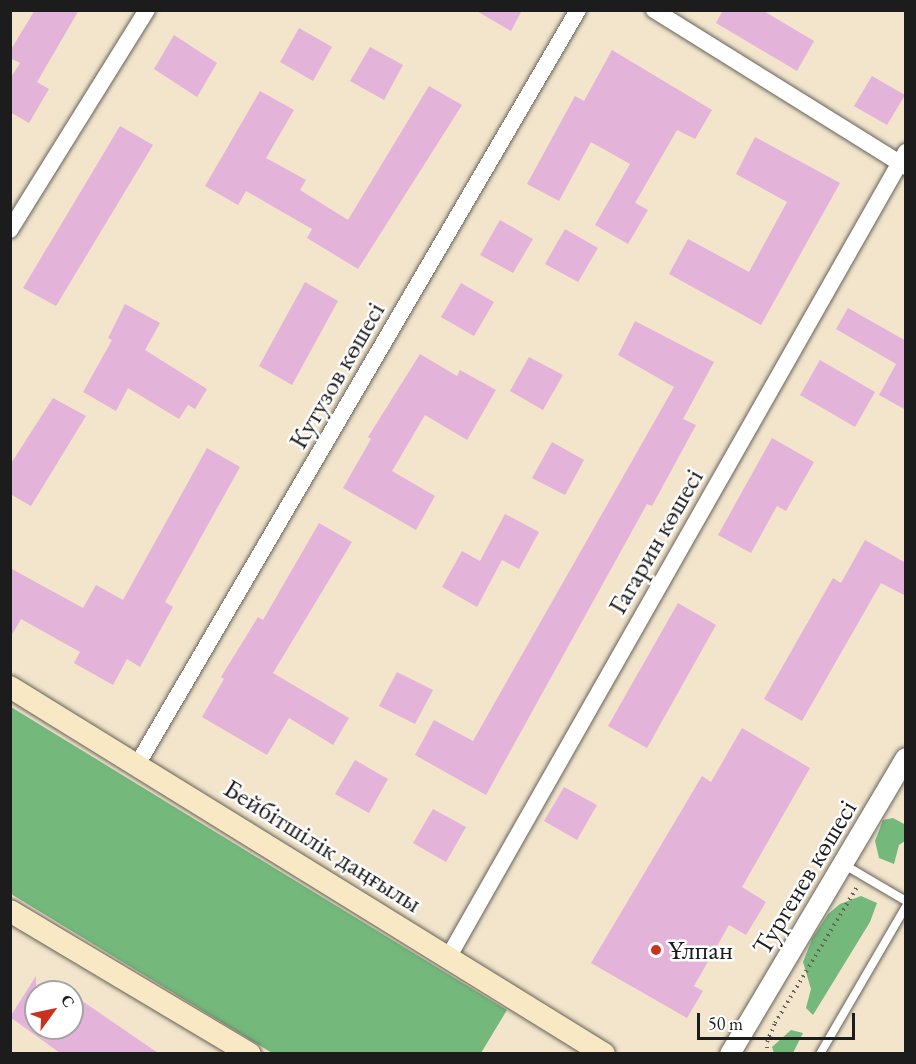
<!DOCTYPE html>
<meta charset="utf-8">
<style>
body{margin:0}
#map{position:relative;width:916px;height:1064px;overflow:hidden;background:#f2e5cc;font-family:"EB Garamond",serif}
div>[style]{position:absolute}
.forest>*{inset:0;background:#74b87c}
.building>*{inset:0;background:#e3b3d9}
.path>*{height:4px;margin-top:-2px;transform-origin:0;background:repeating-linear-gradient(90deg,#67625a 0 1.5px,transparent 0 6px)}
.roads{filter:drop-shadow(0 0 2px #67625a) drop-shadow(0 0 2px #67625a)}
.service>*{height:8px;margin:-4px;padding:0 4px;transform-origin:4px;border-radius:4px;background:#fff}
.minor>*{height:16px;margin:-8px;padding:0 8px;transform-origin:8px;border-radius:8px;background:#fff}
.tertiary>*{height:20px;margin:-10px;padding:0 10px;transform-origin:10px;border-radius:10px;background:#fff}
.secondary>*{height:22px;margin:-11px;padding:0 11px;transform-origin:11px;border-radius:11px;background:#f8e8c3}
.dots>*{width:16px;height:16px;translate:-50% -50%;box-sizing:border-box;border:3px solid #fff;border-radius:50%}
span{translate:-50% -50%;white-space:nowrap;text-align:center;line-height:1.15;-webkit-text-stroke:5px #fff;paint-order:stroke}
.street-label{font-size:27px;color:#1c1c1c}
.poi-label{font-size:27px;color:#1c1c1c}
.left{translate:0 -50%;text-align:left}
.frame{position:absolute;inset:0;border:12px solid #1c1c1c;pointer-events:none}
.north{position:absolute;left:24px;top:980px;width:60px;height:60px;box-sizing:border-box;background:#fff;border:2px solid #a4a4a4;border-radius:50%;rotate:57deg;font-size:16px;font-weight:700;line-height:24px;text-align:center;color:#1c1c1c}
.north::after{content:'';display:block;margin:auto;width:21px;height:27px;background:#c8321e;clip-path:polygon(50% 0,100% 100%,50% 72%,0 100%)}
.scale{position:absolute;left:697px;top:1013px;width:158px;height:27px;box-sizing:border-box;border:3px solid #1c1c1c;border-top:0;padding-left:8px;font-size:18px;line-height:21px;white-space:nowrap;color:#1c1c1c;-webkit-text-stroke:4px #fff;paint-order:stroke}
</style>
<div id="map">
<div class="forest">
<div style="clip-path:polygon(11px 707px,507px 1010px,481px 1053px,272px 1053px,11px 894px)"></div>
<div style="clip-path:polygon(893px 818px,906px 825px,905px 841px,899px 845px,894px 864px,879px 858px,875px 841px,883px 820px)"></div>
<div style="clip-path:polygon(861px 896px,877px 903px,870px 922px,813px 1015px,806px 1008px,811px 989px,803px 962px,812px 939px,828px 914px,840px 904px)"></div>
<div style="clip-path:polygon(791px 1030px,803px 1033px,793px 1053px,774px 1053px,772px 1047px)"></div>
</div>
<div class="building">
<div style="clip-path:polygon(35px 10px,79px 10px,37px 82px,49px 89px,29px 123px,10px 112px,10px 79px,20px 63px,10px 58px,10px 51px)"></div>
<div style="clip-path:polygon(475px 10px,522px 10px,511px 31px)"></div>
<div style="clip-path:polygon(723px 10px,762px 10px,814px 41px,797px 71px,716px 23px)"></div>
<div style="clip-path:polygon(299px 28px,332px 47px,313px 81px,280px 62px)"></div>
<div style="clip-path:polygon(174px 35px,217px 63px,197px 97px,154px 69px)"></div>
<div style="clip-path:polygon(370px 47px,403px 65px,384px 100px,350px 81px)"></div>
<div style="clip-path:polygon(612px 50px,712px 110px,695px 139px,677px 130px,635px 203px,648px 210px,628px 244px,595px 225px,630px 164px,591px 142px,559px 201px,527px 184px,575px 96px,584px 101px)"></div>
<div style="clip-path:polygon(872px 76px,905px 95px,887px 125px,854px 106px)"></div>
<div style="clip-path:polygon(429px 86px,462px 105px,358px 269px,307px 238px,312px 229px,246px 191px,238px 205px,205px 186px,260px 91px,294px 110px,266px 158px,306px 180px,300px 190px,348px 220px)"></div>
<div style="clip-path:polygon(120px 126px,153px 145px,56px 306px,23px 288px)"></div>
<div style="clip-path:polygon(755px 137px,840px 183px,761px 325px,669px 274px,688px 239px,749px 272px,787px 202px,736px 174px)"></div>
<div style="clip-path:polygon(500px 220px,533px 239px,513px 273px,480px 255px)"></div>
<div style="clip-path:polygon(565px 229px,598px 248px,578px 282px,545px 264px)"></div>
<div style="clip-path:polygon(305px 282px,338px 301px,292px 385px,259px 366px)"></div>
<div style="clip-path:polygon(461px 283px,494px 302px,474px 336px,441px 317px)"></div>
<div style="clip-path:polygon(125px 304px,160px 323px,145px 350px,207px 389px,195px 409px,188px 405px,179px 419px,128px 388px,116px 411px,83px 392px,112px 340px,108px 338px)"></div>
<div style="clip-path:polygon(848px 308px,906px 341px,906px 410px,879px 395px,896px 364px,836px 329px)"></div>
<div style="clip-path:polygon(635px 321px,714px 362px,683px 419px,696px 425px,652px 506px,647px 504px,486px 795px,415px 755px,434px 720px,473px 741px,674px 387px,618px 355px)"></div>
<div style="clip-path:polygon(420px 354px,457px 376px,460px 370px,496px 390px,467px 440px,425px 415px,392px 471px,435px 496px,416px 530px,343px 488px,371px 439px,368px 437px)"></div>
<div style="clip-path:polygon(529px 357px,563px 375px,543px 410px,510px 391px)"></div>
<div style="clip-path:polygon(820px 360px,875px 392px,855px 427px,800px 395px)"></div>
<div style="clip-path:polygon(53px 398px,86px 416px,31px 506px,10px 494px,10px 465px)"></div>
<div style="clip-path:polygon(772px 438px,814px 462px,786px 511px,777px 506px,751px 553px,718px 535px)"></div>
<div style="clip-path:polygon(552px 442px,584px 460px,565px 495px,532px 478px)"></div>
<div style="clip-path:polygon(207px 448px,240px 467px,165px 602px,173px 607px,140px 667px,127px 659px,113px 685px,74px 663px,80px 652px,21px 619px,10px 638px,10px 568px,83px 608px,96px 585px,123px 600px)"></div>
<div style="clip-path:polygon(505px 514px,539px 532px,519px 569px,502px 560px,477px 607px,442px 587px,462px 551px,480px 561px)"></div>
<div style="clip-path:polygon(319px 523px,352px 542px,273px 673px,349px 718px,333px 745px,289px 718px,267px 755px,202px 717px,224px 679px,221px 677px,258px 617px,263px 620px)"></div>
<div style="clip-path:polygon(865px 540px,906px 563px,906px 596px,881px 583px,802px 721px,764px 699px,833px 578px,841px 583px)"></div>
<div style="clip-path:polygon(678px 603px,716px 625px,647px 748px,608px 726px)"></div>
<div style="clip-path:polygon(397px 672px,433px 690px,415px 724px,379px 706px)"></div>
<div style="clip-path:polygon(742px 728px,810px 768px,742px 887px,766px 902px,746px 935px,729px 925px,694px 986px,703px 991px,687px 1018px,591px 963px,702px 776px,711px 782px)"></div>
<div style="clip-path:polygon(355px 760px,388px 779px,369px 813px,335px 794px)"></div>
<div style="clip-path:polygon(564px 787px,597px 805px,577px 840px,544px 821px)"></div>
<div style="clip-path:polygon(433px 809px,466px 827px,446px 862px,413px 843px)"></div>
<div style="clip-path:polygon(36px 976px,36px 1028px,72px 1028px,72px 994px,158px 1053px,60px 1053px,10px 1017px)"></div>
</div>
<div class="path">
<div style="left:767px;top:1054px;width:12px;rotate:-90deg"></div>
<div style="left:767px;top:1042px;width:21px;rotate:-67deg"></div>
<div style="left:775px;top:1023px;width:159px;rotate:-58.9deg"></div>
</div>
<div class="roads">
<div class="service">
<div style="left:843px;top:864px;width:73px;rotate:30.4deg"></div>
<div style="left:820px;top:1054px;width:171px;rotate:-59.8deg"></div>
</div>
<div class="minor">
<div style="left:654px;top:10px;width:297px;rotate:31.9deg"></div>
<div style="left:10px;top:230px;width:259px;rotate:-58.1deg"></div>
<div style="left:137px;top:765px;width:874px;rotate:-59.71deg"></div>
<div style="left:449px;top:956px;width:925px;rotate:-60.39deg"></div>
</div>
<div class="tertiary">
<div style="left:730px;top:1054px;width:344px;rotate:-59.3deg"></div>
</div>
<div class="secondary">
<div style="left:10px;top:687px;width:698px;rotate:31.71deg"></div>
<div style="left:10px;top:911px;width:279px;rotate:30.8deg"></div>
</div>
</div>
<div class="dots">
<div style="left:656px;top:950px;background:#c8321e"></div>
</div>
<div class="street-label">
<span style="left:336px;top:375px;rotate:-60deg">Кутузов көшесі</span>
<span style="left:655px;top:541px;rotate:-60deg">Гагарин көшесі</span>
<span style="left:323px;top:845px;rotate:32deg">Бейбітшілік даңғылы</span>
<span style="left:804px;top:877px;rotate:-59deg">Тургенев көшесі</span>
</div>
<div class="poi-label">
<span class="left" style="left:668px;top:950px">Ұлпан</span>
</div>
<div class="frame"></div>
<div class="north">С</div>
<div class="scale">50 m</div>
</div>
